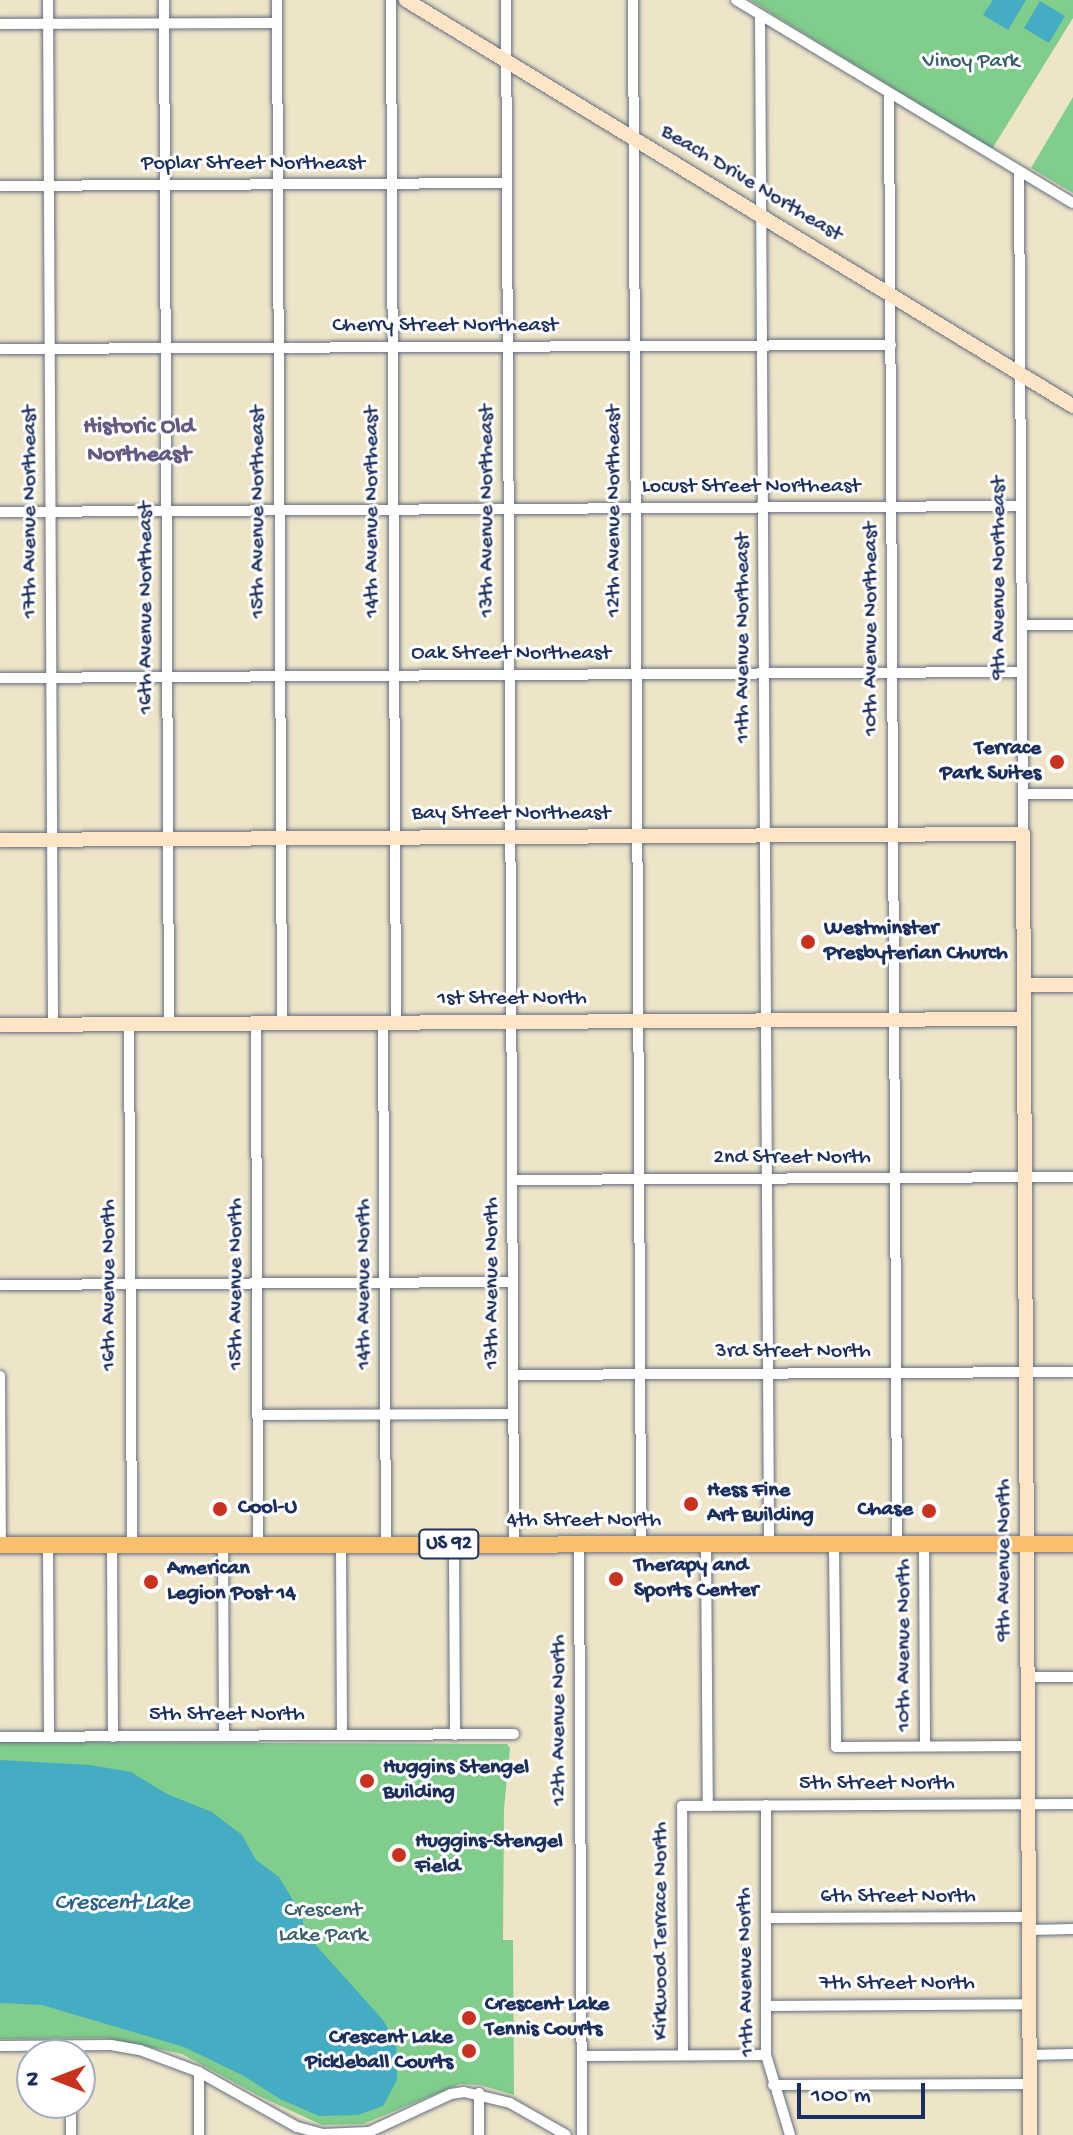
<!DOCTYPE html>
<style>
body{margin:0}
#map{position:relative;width:1073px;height:2135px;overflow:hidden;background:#eee5c8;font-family:"Gochi Hand",sans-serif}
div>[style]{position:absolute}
.green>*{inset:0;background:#80cd8c}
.water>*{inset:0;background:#44adc4}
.roads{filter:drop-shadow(0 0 2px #656f83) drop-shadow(0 0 2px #656f83)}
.street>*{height:10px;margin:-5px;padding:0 5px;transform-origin:5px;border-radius:5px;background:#fff}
.secondary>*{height:14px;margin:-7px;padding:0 7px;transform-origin:7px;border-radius:7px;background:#fde5c5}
.primary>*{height:16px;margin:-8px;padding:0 8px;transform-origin:8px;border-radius:8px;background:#fabe6d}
.dots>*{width:22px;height:22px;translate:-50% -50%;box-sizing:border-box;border:4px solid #fff;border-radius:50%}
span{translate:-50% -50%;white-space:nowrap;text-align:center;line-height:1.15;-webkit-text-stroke:6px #fff;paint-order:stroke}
.shield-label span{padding:2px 6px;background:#fff;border:2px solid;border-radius:6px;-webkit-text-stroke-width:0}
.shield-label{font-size:20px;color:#1b2f5e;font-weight:700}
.park-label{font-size:22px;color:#395e6c}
.street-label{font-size:22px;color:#1b2f5e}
.poi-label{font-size:22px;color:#1b2f5e;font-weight:700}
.right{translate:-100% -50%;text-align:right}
.left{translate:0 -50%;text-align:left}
.neighbourhood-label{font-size:24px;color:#655a82;font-weight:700}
.water-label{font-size:24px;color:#2b6187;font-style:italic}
.north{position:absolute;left:16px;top:2039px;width:80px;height:80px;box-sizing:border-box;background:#fff;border:2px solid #a4acbf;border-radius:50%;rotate:270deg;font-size:22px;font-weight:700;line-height:32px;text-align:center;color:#1b2f5e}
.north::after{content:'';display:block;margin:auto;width:28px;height:36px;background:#c8321e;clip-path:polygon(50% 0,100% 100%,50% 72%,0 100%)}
.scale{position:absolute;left:797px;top:2083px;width:128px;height:36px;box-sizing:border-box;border:4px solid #1b2f5e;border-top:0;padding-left:10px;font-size:24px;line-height:28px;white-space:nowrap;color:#1b2f5e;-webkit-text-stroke:6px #fff;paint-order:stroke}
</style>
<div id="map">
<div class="green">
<div style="clip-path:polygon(750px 0,1073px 0,1073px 18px,992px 149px)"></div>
<div style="clip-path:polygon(1073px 97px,1073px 193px,1031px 168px)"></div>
<div style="clip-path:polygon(0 1742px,507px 1744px,510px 1748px,504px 1809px,503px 1940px,513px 1940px,514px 2095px,480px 2085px,460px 2084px,363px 2124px,322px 2125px,261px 2097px,182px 2054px,106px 2038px,0 2039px)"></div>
</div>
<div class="water">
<div style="clip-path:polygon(993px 0,1026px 0,1008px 30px,983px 15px)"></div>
<div style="clip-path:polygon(1040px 1px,1065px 16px,1049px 43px,1024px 28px)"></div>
<div style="clip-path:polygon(0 1760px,90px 1765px,131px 1772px,167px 1794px,212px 1812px,242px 1835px,256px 1860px,279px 1877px,302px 1915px,304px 1928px,313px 1942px,383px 2020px,396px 2043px,397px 2080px,383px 2106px,358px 2115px,319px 2116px,280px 2099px,244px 2076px,184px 2047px,42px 2005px,0 2003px)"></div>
</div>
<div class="roads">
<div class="street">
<div style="left:48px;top:0;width:1025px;rotate:89.72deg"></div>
<div style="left:164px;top:0;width:1024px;rotate:89.72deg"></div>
<div style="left:277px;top:0;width:1023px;rotate:89.72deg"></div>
<div style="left:391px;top:0;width:1023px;rotate:89.72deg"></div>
<div style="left:506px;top:0;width:1544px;rotate:89.7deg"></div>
<div style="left:633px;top:0;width:1544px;rotate:89.7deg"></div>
<div style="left:736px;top:0;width:393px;rotate:31.1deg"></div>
<div style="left:760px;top:15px;width:1529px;rotate:89.66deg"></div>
<div style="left:0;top:24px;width:277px;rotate:-0.2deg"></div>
<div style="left:889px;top:93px;width:1451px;rotate:89.68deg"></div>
<div style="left:1019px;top:171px;width:663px;rotate:89.65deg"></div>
<div style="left:0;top:186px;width:507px;rotate:-0.34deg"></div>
<div style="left:0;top:349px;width:891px;rotate:-0.26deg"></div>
<div style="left:0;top:512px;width:1021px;rotate:-0.34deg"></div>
<div style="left:1022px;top:625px;width:51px"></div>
<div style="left:0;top:678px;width:1022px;rotate:-0.34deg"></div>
<div style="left:1023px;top:794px;width:50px"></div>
<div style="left:383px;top:1023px;width:521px;rotate:89.67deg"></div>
<div style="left:129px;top:1024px;width:521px;rotate:89.67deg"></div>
<div style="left:256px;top:1024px;width:521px;rotate:89.78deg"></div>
<div style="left:512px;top:1180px;width:561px;rotate:-0.31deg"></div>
<div style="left:0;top:1285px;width:513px;rotate:-0.34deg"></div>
<div style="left:513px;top:1375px;width:560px;rotate:-0.31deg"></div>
<div style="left:0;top:1376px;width:169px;rotate:89.7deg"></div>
<div style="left:258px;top:1415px;width:255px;rotate:-0.2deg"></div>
<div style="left:454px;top:1544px;width:191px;rotate:89.7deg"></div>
<div style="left:579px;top:1544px;width:591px;rotate:89.71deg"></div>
<div style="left:706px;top:1544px;width:262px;rotate:89.6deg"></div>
<div style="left:834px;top:1544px;width:203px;rotate:89.4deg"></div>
<div style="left:836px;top:1747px;width:192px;rotate:-0.3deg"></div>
<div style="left:924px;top:1544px;width:202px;rotate:89.7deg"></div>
<div style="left:48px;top:1545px;width:192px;rotate:89.7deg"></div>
<div style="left:112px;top:1545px;width:192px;rotate:89.7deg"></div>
<div style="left:223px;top:1545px;width:191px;rotate:89.7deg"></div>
<div style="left:341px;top:1545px;width:190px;rotate:89.7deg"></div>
<div style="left:1028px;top:1677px;width:45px"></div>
<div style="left:0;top:1737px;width:514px;rotate:-0.33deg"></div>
<div style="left:766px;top:1805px;width:250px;rotate:90deg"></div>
<div style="left:766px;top:2055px;width:84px;rotate:73.3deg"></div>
<div style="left:766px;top:1918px;width:263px;rotate:-0.2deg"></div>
<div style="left:1029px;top:1930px;width:44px;rotate:-1.3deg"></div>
<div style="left:766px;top:2006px;width:263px;rotate:-0.4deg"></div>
<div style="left:0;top:2046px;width:111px;rotate:-0.5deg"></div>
<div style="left:111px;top:2045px;width:29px;rotate:10deg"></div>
<div style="left:140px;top:2050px;width:63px;rotate:20.4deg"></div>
<div style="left:199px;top:2072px;width:112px;rotate:29.3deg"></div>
<div style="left:297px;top:2127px;width:27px;rotate:15deg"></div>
<div style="left:323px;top:2134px;width:46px;rotate:-2.5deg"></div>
<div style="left:369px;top:2132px;width:90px;rotate:-24.9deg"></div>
<div style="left:451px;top:2094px;width:13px;rotate:-9deg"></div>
<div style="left:464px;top:2092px;width:47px;rotate:13.4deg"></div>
<div style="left:510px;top:2103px;width:64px;rotate:29.7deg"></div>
<div style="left:683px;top:2055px;width:249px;rotate:-90.2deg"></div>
<div style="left:682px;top:1806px;width:391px;rotate:-0.3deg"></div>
<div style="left:1030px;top:2055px;width:43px;rotate:-1.3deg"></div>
<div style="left:582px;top:2056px;width:184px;rotate:-0.3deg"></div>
<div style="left:199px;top:2072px;width:63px;rotate:90deg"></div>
<div style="left:773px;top:2085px;width:257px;rotate:-0.2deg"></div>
<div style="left:479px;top:2093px;width:42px;rotate:90deg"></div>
<div style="left:71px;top:2103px;width:32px;rotate:90deg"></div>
</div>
<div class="secondary">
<div style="left:406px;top:0;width:781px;rotate:31.33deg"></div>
<div style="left:0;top:840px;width:1023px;rotate:-0.34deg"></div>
<div style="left:1023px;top:834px;width:1301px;rotate:89.69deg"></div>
<div style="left:1024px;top:985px;width:49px"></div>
<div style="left:0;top:1025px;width:1024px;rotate:-0.34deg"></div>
</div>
<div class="primary">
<div style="left:0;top:1545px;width:1073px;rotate:-0.05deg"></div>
</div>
</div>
<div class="dots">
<div style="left:1057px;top:762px;background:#c8321e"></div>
<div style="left:808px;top:942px;background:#c8321e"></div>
<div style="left:691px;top:1504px;background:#c8321e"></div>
<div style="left:220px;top:1509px;background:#c8321e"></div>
<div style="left:929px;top:1511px;background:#c8321e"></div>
<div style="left:616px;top:1579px;background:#c8321e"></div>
<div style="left:151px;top:1582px;background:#c8321e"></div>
<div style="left:367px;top:1781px;background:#c8321e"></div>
<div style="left:399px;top:1855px;background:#c8321e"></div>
<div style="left:469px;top:2018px;background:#c8321e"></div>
<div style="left:469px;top:2051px;background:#c8321e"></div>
</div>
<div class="shield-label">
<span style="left:449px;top:1544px">US 92</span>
</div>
<div class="park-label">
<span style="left:971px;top:63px">Vinoy Park</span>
<span style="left:323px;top:1924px">Crescent<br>Lake Park</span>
</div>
<div class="street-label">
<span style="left:253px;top:165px">Poplar Street Northeast</span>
<span style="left:751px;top:184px;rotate:31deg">Beach Drive Northeast</span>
<span style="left:445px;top:327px">Cherry Street Northeast</span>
<span style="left:751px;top:488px">Locust Street Northeast</span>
<span style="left:488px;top:511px;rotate:-90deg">13th Avenue Northeast</span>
<span style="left:615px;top:511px;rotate:-90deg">12th Avenue Northeast</span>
<span style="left:31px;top:512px;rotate:-90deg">17th Avenue Northeast</span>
<span style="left:259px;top:512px;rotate:-90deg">15th Avenue Northeast</span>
<span style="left:373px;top:512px;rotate:-90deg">14th Avenue Northeast</span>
<span style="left:1000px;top:578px;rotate:-90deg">9th Avenue Northeast</span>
<span style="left:147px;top:608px;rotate:-90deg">16th Avenue Northeast</span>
<span style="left:872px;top:629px;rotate:-90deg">10th Avenue Northeast</span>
<span style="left:744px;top:638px;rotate:-90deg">11th Avenue Northeast</span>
<span style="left:511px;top:655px">Oak Street Northeast</span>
<span style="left:511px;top:815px">Bay Street Northeast</span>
<span style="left:512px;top:1000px">1st Street North</span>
<span style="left:792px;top:1159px">2nd Street North</span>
<span style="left:493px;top:1283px;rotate:-90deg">13th Avenue North</span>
<span style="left:237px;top:1284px;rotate:-90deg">15th Avenue North</span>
<span style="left:365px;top:1284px;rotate:-90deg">14th Avenue North</span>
<span style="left:110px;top:1285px;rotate:-90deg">16th Avenue North</span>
<span style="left:793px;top:1353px">3rd Street North</span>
<span style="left:584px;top:1522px">4th Street North</span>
<span style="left:1005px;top:1560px;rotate:-90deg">9th Avenue North</span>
<span style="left:905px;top:1645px;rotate:-90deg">10th Avenue North</span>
<span style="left:227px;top:1716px">5th Street North</span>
<span style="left:560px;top:1720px;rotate:-90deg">12th Avenue North</span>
<span style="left:877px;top:1785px">5th Street North</span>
<span style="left:898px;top:1898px">6th Street North</span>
<span style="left:662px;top:1931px;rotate:-90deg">Kirkwood Terrace North</span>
<span style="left:747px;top:1972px;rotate:-91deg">11th Avenue North</span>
<span style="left:897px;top:1985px">7th Street North</span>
</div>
<div class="poi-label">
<span class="right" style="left:1041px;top:762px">Terrace<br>Park Suites</span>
<span class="left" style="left:824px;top:942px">Westminster<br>Presbyterian Church</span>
<span class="left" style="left:707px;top:1504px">Hess Fine<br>Art Building</span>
<span class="left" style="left:238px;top:1509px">Cool-U</span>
<span class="right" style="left:913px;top:1511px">Chase</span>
<span class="left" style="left:634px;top:1579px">Therapy and<br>Sports Center</span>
<span class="left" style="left:167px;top:1582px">American<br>Legion Post 14</span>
<span class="left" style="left:383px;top:1781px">Huggins Stengel<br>Building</span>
<span class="left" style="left:415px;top:1855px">Huggins-Stengel<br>Field</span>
<span class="left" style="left:485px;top:2018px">Crescent Lake<br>Tennis Courts</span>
<span class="right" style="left:453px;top:2051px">Crescent Lake<br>Pickleball Courts</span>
</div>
<div class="neighbourhood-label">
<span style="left:139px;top:442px">Historic Old<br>Northeast</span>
</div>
<div class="water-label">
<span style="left:122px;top:1904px">Crescent Lake</span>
</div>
<div class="north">N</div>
<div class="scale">100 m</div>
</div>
